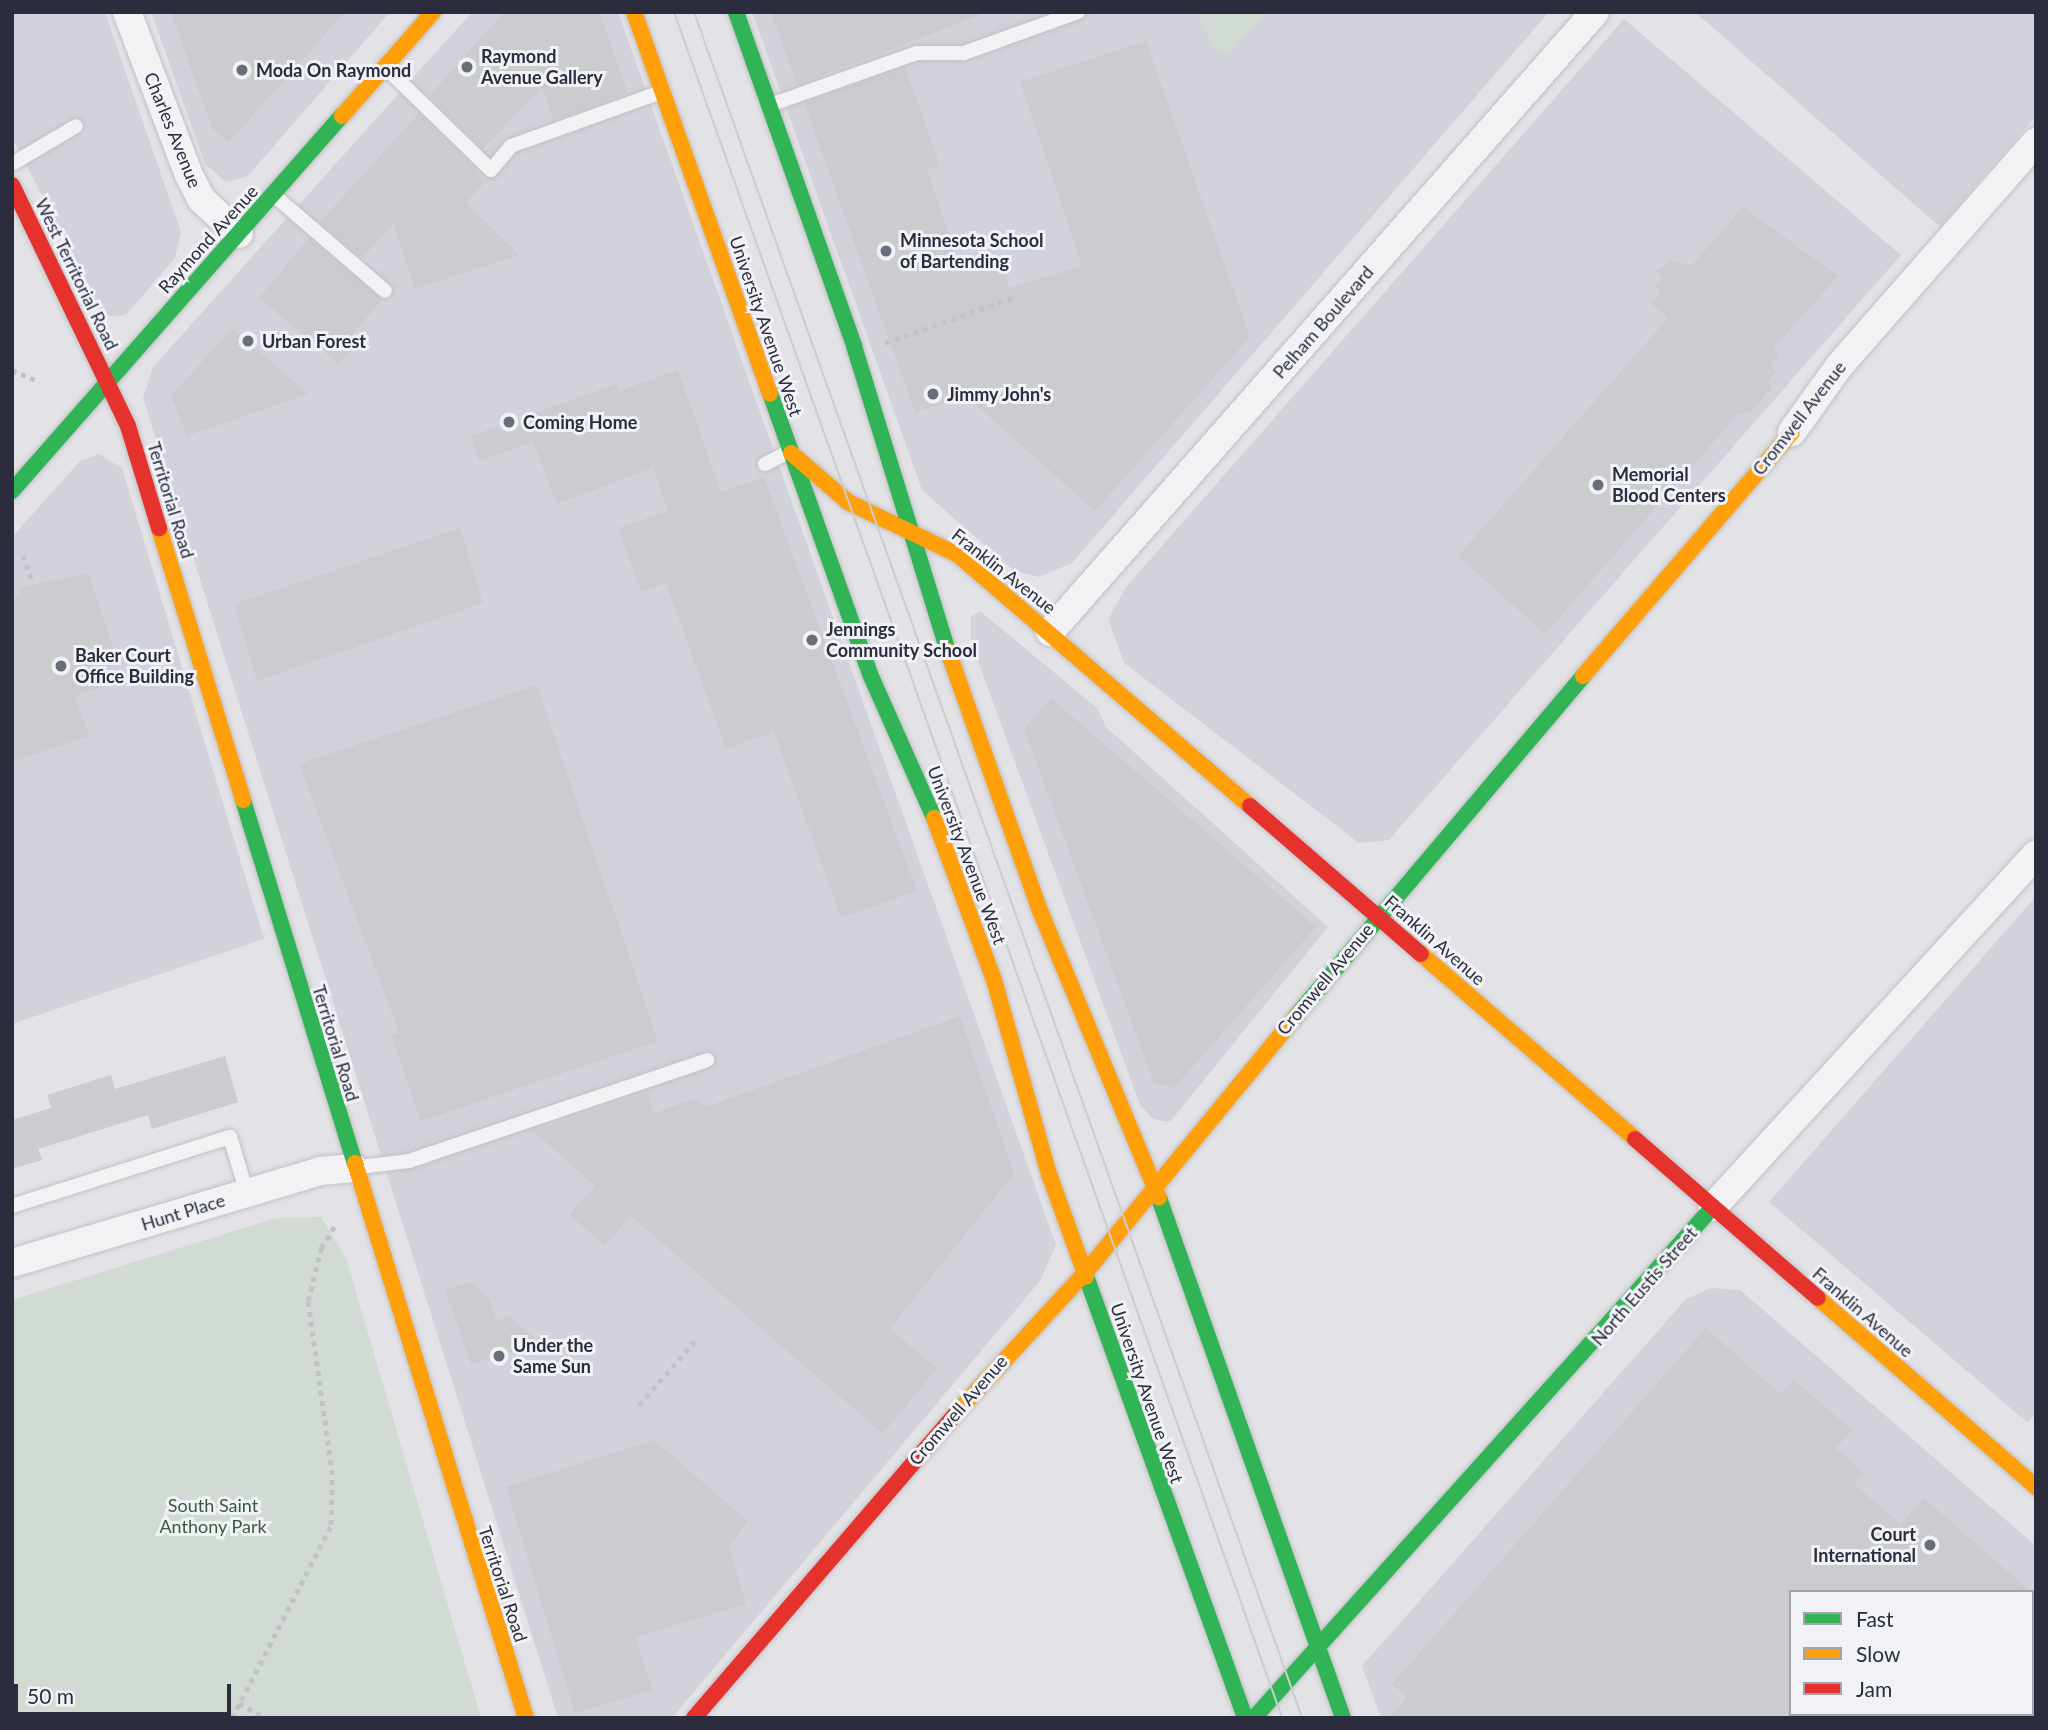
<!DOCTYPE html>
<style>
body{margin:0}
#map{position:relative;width:2048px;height:1730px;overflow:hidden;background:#e3e3e7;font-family:Lato,sans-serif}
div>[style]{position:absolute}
.built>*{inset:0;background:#d2d2da}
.green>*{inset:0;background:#d1dad3}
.building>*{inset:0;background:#cbcccf}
.path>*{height:4.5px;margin-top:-2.25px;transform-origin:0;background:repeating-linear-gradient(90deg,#c2c2c7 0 5px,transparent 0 10px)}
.roads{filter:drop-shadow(0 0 2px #c1c1c5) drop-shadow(0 0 2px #c1c1c5)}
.lane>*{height:14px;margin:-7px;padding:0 7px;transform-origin:7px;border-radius:7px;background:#f2f2f4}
.street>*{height:28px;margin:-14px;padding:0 14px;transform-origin:14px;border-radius:14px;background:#f2f2f4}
.fast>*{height:16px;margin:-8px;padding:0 8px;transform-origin:8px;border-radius:8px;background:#30b455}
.slow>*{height:16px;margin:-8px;padding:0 8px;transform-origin:8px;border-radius:8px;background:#ff9f0a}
.jam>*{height:16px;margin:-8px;padding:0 8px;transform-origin:8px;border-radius:8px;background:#e5322d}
.tram>*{height:2px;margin:-1px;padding:0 1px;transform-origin:1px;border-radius:1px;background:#cbcccf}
.dots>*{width:19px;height:19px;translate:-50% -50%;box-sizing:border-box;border:4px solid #f1f2f6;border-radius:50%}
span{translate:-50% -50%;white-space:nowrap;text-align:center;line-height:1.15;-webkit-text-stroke:6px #f1f2f6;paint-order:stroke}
.poi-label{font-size:18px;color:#2b2d3f;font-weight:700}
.left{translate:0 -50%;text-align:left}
.right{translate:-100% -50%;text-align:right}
.street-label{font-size:18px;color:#2b2d3f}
.park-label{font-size:18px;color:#3a593c}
.frame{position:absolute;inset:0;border:14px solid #2b2d3f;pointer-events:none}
.legend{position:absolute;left:1789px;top:1590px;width:245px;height:126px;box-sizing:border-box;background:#f1f2f6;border:2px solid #a2a3ad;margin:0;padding:9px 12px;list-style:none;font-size:21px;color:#2b2d3f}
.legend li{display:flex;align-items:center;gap:14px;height:35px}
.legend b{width:35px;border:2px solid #a2a3ad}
.scale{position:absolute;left:14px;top:1684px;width:217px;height:32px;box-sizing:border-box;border:4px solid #2b2d3f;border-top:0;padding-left:9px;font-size:21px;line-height:24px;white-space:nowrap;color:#2b2d3f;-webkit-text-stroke:5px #f1f2f6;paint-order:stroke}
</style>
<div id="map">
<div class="built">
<div style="clip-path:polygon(12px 12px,105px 12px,181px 232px,175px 258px,126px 315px,111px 317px,89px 304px,91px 289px,12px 138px)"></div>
<div style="clip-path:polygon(151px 12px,390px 12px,248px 176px,226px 182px,205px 164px)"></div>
<div style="clip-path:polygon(472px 12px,618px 12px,1056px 1245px,1040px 1281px,672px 1718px,558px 1718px,143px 398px,153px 367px)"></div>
<div style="clip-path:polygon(752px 12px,1549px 12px,1072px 563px,1039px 577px,1014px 571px,922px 490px)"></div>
<div style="clip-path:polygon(1695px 12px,2036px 12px,2036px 116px,1940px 227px)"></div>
<div style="clip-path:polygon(1624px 19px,1901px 255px,1389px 840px,1359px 843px,1124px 663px,1108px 619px,1126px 587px)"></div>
<div style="clip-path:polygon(99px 454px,122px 468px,264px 939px,12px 1024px,12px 537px,80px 461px)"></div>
<div style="clip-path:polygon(980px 611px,1097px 708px,1106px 727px,1328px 927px,1170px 1122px,1153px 1119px,1140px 1105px,971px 642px,971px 617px)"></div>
<div style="clip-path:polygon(2036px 896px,2036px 1413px,2028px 1423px,1769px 1202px)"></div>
<div style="clip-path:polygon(evenodd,1711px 1288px,1740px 1290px,2036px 1546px,2036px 1718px,1381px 1718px,1362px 1666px,1686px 1299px,1711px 1288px,1791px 1592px,2032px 1592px,2032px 1714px,1791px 1714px,1791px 1592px)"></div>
</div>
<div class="green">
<div style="clip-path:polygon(1197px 12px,1268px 12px,1232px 52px,1213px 49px)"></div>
<div style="clip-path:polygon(321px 1217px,346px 1258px,481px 1718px,12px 1718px,12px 1300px,276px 1218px)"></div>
</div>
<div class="building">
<div style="clip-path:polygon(171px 12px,345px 12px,229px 142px,212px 128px)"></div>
<div style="clip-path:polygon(504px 12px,599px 12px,628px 93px,554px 120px,542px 87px,483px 149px,429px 96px)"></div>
<div style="clip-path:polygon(771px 12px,979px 12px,980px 15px,797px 85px)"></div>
<div style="clip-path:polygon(1146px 41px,1250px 337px,1095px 511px,966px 396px,915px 412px,804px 103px,905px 67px,940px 165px,927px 170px,962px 272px,1000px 256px,1009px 288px,1082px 266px,1020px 82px)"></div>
<div style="clip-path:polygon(419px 113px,470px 163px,484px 183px,466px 203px,519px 255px,415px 289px,393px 224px,362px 258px,320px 222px)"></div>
<div style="clip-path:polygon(1743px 207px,1838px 276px,1773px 349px,1779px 355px,1770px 365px,1776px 372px,1767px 381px,1772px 387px,1752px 411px,1738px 414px,1545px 634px,1458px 556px,1668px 318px,1651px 303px,1661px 291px,1655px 287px,1663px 277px,1656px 271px,1671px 261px,1692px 265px)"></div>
<div style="clip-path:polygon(309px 238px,382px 300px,350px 337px,357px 343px,339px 364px,259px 298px)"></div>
<div style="clip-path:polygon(232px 328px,308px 394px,187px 436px,171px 396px)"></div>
<div style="clip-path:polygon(678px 370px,721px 492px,764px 477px,917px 891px,841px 918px,774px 732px,726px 749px,666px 583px,641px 592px,618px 528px,668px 511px,653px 468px,557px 504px,533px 442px,479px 461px,471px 436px,616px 384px,619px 391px)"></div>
<div style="clip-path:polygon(460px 528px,483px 603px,257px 681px,234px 604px)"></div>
<div style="clip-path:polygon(88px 573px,118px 663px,101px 669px,107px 685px,75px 696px,89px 736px,12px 762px,12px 599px,21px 596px,19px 588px)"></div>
<div style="clip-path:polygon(537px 685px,658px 1041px,421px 1121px,391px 1035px,399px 1032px,299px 764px)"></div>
<div style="clip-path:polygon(1051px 698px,1316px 927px,1174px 1088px,1154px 1083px,1024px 729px)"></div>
<div style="clip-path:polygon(960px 1016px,1014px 1174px,890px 1329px,937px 1368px,883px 1434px,631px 1216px,605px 1245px,569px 1215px,595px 1186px,533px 1131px,647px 1092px,654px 1113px,694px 1099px,708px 1106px)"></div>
<div style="clip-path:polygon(225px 1056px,238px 1102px,152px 1129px,148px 1115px,38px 1149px,42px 1160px,12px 1169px,12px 1120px,51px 1108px,47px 1095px,111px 1075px,115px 1089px)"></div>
<div style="clip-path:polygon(470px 1282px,489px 1298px,496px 1321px,509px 1316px,541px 1343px,471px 1364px,445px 1290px)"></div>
<div style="clip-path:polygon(1706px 1328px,1780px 1394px,1794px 1380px,1852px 1430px,1836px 1448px,1864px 1473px,1854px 1484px,1901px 1524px,1924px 1498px,2031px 1592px,1791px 1592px,1791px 1718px,1389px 1718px,1407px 1697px,1392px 1684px)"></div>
<div style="clip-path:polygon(654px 1440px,748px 1521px,729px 1546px,746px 1604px,636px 1637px,652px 1690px,575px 1713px,506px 1487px)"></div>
</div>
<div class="path">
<div style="left:885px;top:343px;width:135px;rotate:-19.5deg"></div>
<div style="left:12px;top:370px;width:30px;rotate:23deg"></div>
<div style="left:23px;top:555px;width:30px;rotate:70deg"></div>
<div style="left:639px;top:1405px;width:85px;rotate:-48.8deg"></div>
<div style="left:239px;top:1703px;width:30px;rotate:30deg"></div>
<div style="left:232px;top:1718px;width:217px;rotate:-62.8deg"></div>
<div style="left:331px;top:1525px;width:50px;rotate:-88.9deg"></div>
<div style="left:332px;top:1475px;width:176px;rotate:-97.9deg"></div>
<div style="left:308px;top:1301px;width:55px;rotate:-76.2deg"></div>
<div style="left:321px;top:1248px;width:28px;rotate:-58deg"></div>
</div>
<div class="roads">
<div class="lane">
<div style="left:386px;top:68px;width:146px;rotate:44.2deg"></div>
<div style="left:491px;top:170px;width:31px;rotate:-50deg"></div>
<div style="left:511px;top:146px;width:159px;rotate:-19.8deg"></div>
<div style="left:770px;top:105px;width:156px;rotate:-19.5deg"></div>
<div style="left:917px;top:53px;width:47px"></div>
<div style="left:964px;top:53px;width:121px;rotate:-19.8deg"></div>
<div style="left:12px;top:164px;width:74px;rotate:-30.7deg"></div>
<div style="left:275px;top:196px;width:145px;rotate:40.8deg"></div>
<div style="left:765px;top:464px;width:27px;rotate:-27deg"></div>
<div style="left:359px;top:1167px;width:50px;rotate:-6.8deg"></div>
<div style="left:409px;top:1161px;width:315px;rotate:-18.7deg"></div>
<div style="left:12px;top:1206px;width:229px;rotate:-17.6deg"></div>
<div style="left:230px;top:1137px;width:59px;rotate:73.1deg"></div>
</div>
<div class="street">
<div style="left:127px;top:12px;width:174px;rotate:69.2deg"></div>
<div style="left:189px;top:175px;width:28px;rotate:63deg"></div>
<div style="left:202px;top:200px;width:50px;rotate:42.6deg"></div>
<div style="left:1792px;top:432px;width:82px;rotate:-54.4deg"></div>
<div style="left:1840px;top:365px;width:297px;rotate:-48.7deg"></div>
<div style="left:1050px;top:632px;width:825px;rotate:-48.68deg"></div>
<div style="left:1713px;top:1207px;width:478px;rotate:-47.5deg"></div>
<div style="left:12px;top:1263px;width:321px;rotate:-16.6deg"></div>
<div style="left:320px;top:1171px;width:34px;rotate:-5deg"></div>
</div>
<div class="fast">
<div style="left:736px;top:12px;width:354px;rotate:70.5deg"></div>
<div style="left:854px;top:346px;width:319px;rotate:72.9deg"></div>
<div style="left:770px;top:393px;width:298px;rotate:70.4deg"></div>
<div style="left:870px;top:674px;width:158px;rotate:66deg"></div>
<div style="left:12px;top:491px;width:500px;rotate:-48.7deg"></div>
<div style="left:243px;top:800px;width:380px;rotate:72.9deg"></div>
<div style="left:1296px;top:1016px;width:445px;rotate:-49.8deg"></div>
<div style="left:1159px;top:1198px;width:552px;rotate:70.51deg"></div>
<div style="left:1086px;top:1276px;width:470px;rotate:70.2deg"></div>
<div style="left:1254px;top:1718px;width:687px;rotate:-48.07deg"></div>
</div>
<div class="slow">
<div style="left:634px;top:12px;width:405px;rotate:70.4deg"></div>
<div style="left:342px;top:116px;width:138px;rotate:-48.8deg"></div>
<div style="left:791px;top:453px;width:75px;rotate:40.7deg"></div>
<div style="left:848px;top:502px;width:122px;rotate:25.7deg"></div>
<div style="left:958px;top:555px;width:385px;rotate:40.7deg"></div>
<div style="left:159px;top:528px;width:285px;rotate:72.8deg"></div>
<div style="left:948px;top:651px;width:278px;rotate:70.5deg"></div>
<div style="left:1041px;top:913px;width:308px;rotate:67.5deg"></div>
<div style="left:1583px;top:676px;width:321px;rotate:-49.4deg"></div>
<div style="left:934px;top:818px;width:173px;rotate:69.7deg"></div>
<div style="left:994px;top:980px;width:202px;rotate:74.2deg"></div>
<div style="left:1049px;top:1174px;width:109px;rotate:70.1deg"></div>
<div style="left:1421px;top:954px;width:283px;rotate:40.8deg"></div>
<div style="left:355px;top:1163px;width:581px;rotate:72.88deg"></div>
<div style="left:1818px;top:1298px;width:289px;rotate:40.9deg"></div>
<div style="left:957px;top:1412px;width:189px;rotate:-47.4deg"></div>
<div style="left:1085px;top:1273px;width:333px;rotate:-50.6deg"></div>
</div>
<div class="jam">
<div style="left:12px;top:185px;width:267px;rotate:64.3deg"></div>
<div style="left:128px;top:426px;width:107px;rotate:73.1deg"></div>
<div style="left:1250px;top:806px;width:226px;rotate:40.9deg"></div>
<div style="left:1635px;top:1139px;width:242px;rotate:41deg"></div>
<div style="left:694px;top:1718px;width:403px;rotate:-49.3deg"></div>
</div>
</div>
<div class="tram">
<div style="left:674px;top:12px;width:1811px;rotate:70.38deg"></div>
<div style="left:694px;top:12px;width:1811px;rotate:70.38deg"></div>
</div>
<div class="dots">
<div style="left:467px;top:67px;background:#6b6d7a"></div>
<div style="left:242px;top:70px;background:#6b6d7a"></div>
<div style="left:886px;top:251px;background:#6b6d7a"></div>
<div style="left:248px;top:341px;background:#6b6d7a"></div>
<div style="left:933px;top:394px;background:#6b6d7a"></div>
<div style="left:509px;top:422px;background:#6b6d7a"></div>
<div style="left:1598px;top:485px;background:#6b6d7a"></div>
<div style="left:812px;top:640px;background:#6b6d7a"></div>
<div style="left:61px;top:666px;background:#6b6d7a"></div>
<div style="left:499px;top:1356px;background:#6b6d7a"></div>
<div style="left:1930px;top:1545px;background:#6b6d7a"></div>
</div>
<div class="poi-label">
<span class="left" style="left:481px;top:67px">Raymond<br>Avenue Gallery</span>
<span class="left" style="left:256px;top:70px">Moda On Raymond</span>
<span class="left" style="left:900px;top:251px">Minnesota School<br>of Bartending</span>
<span class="left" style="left:262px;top:341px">Urban Forest</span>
<span class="left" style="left:947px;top:394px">Jimmy John's</span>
<span class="left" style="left:523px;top:422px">Coming Home</span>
<span class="left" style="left:1612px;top:485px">Memorial<br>Blood Centers</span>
<span class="left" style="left:826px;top:640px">Jennings<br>Community School</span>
<span class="left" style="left:75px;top:666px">Baker Court<br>Office Building</span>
<span class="left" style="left:513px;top:1356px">Under the<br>Same Sun</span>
<span class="right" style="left:1916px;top:1545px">Court<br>International</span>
</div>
<div class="street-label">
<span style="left:173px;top:130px;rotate:68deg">Charles Avenue</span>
<span style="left:208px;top:239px;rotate:-48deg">Raymond Avenue</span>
<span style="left:77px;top:274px;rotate:64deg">West Territorial Road</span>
<span style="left:1323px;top:322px;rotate:-49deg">Pelham Boulevard</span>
<span style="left:766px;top:326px;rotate:71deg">University Avenue West</span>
<span style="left:1799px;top:418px;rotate:-52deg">Cromwell Avenue</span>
<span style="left:171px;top:500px;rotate:73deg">Territorial Road</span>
<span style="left:1004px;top:571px;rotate:38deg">Franklin Avenue</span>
<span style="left:967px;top:855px;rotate:69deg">University Avenue West</span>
<span style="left:1435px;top:940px;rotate:41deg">Franklin Avenue</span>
<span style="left:1325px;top:979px;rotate:-50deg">Cromwell Avenue</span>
<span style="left:336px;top:1043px;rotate:73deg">Territorial Road</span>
<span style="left:183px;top:1212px;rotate:-17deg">Hunt Place</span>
<span style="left:1644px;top:1286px;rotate:-49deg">North Eustis Street</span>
<span style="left:1863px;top:1312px;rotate:41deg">Franklin Avenue</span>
<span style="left:1147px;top:1393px;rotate:71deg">University Avenue West</span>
<span style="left:958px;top:1410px;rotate:-49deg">Cromwell Avenue</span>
<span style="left:503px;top:1584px;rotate:72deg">Territorial Road</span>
</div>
<div class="park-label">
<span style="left:213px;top:1516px">South Saint<br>Anthony Park</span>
</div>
<div class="frame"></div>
<ul class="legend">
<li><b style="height:9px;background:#30b455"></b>Fast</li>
<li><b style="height:9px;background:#ff9f0a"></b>Slow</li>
<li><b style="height:9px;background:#e5322d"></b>Jam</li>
</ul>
<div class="scale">50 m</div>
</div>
